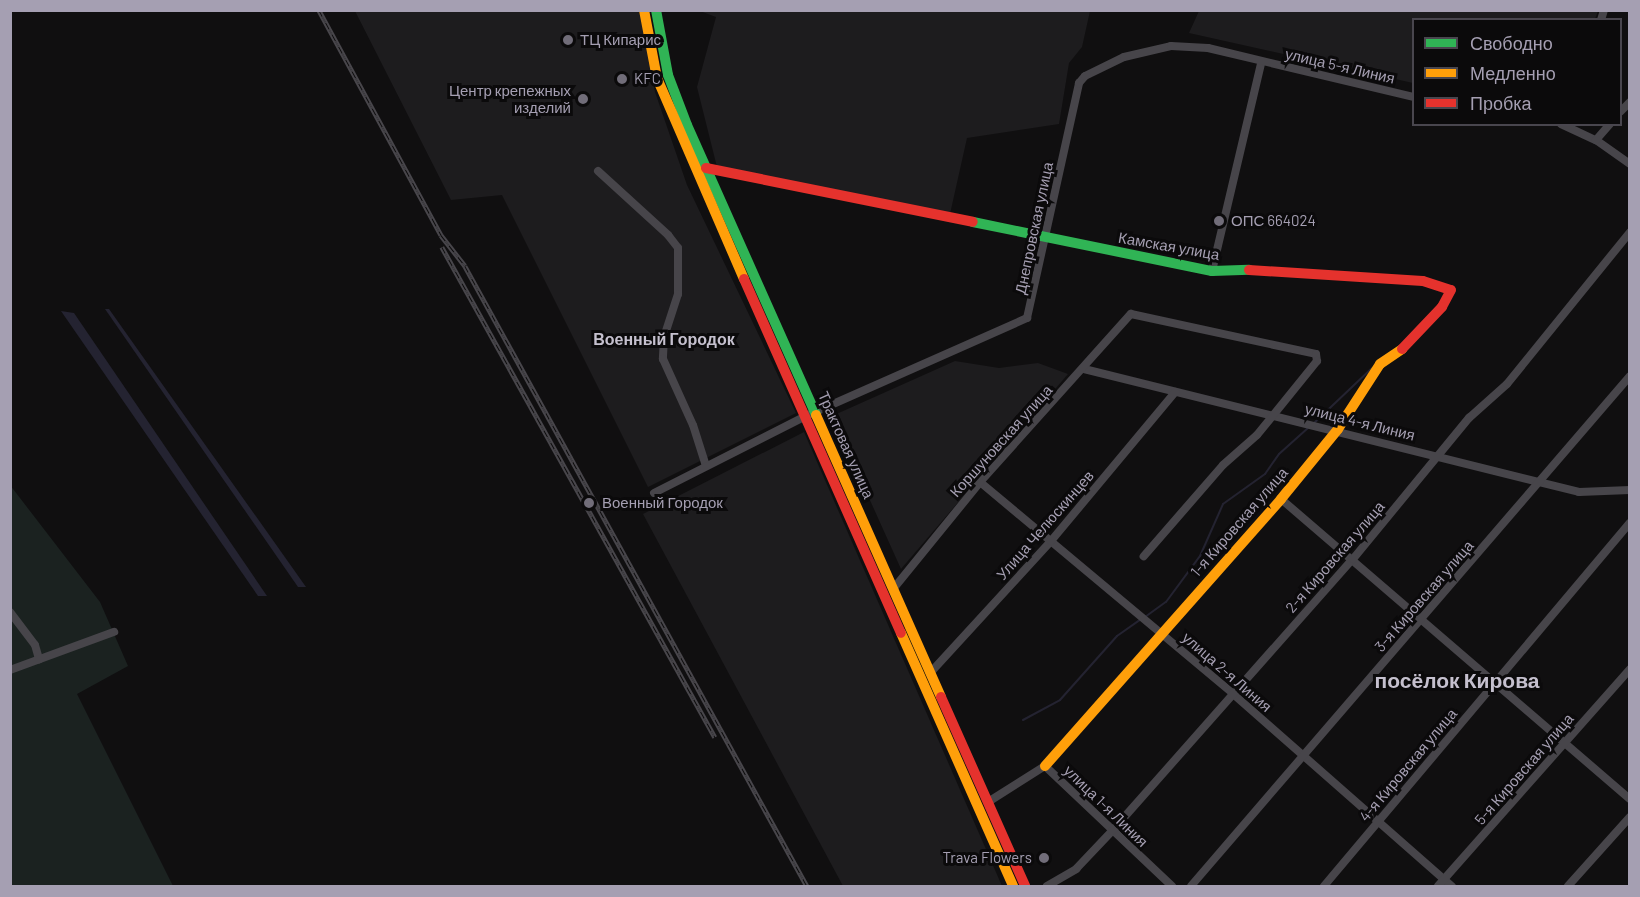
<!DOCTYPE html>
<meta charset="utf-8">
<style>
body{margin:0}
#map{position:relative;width:1640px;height:897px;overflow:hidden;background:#100f10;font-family:Barlow,sans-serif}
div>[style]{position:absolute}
.built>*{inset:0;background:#1d1c1e}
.green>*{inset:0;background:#1b2220}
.water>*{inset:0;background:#242331}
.stream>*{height:2px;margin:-1px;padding:0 1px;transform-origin:1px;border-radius:1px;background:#242331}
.street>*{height:8px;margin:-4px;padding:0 4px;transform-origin:4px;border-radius:4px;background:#47454a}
.fast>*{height:10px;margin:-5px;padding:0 5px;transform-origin:5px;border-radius:5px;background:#30b455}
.slow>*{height:10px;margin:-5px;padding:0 5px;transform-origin:5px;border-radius:5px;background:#ff9f0a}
.jam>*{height:10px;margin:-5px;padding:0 5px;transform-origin:5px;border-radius:5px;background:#e5322d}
.rail>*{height:4.5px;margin-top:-2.25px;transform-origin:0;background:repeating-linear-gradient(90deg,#0b0a0b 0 7px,#48464b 0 14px);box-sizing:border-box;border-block:2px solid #48464b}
.dots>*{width:16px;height:16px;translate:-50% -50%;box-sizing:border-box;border:3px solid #0b0a0b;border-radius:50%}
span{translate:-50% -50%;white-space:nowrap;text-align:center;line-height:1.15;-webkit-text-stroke:6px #0b0a0b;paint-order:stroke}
.poi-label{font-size:15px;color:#a59fb2}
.left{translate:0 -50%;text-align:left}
.right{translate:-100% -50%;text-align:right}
.street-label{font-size:15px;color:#a59fb2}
.neighbourhood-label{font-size:16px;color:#c5c0ce;font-weight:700}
.district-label{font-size:21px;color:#c5c0ce;font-weight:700}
.frame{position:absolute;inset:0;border:12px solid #a59fb2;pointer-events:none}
.legend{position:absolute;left:1412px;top:18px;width:210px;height:108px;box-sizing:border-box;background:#0b0a0b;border:2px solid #49464e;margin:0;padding:8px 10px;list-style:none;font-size:18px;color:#a59fb2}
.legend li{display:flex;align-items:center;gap:12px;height:30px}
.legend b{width:30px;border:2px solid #49464e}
</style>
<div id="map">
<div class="built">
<div style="clip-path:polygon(355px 11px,641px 11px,655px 92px,687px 185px,796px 413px,648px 487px,502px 195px,451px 200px)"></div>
<div style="clip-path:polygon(700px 11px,1090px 11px,1082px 47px,1069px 63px,1059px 124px,967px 138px,950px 214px,717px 167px,697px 87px,716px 17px)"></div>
<div style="clip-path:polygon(1199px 11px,1199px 10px,1598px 11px,1595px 19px,1414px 20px,1413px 83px,1189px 33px)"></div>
<div style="clip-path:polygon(955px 361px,999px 368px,1038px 363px,1068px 374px,901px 569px,832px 416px)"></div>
<div style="clip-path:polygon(804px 432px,1002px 886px,843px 886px,643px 514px)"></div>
</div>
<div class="green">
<div style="clip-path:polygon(10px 485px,100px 602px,128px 666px,77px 694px,173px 886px,11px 886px)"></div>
</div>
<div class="water">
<div style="clip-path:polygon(105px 309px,109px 309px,306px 587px,298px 587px)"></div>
<div style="clip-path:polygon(61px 311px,74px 313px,267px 596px,258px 596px)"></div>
</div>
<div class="stream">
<div style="left:1313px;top:424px;width:81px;rotate:-43.5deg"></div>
<div style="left:1145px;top:617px;width:26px;rotate:-36deg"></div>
<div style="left:1166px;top:602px;width:57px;rotate:-53.5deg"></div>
<div style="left:1200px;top:556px;width:57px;rotate:-66.1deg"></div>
<div style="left:1223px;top:504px;width:52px;rotate:-35.5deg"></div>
<div style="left:1265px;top:474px;width:24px;rotate:-55deg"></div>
<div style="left:1279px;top:454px;width:39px;rotate:-42deg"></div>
<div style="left:1023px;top:720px;width:42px;rotate:-28.4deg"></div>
<div style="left:1060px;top:700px;width:86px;rotate:-48.3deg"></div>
<div style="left:1117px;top:636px;width:28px;rotate:-35deg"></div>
</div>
<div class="street">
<div style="left:1601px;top:20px;width:10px;rotate:-73deg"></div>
<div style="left:1620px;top:112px;width:14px;rotate:-45deg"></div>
<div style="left:1561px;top:124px;width:38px;rotate:25deg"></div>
<div style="left:1596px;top:140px;width:42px;rotate:35.2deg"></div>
<div style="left:1596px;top:140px;width:21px;rotate:-49deg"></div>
<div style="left:598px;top:171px;width:95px;rotate:42.4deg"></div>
<div style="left:668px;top:235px;width:16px;rotate:52deg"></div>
<div style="left:678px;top:248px;width:46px;rotate:90deg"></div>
<div style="left:678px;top:294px;width:45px;rotate:108deg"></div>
<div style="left:664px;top:337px;width:22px;rotate:93deg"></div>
<div style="left:663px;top:359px;width:72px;rotate:65.6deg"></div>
<div style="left:693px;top:425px;width:43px;rotate:72.4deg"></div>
<div style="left:1212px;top:271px;width:214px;rotate:-76.7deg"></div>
<div style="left:1084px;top:369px;width:510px;rotate:13.95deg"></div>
<div style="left:1579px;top:492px;width:51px;rotate:-2.2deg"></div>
<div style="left:980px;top:482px;width:329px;rotate:39.9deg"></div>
<div style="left:1232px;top:693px;width:293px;rotate:41.3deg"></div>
<div style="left:654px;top:493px;width:170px;rotate:-26.9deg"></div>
<div style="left:806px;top:416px;width:242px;rotate:-23.9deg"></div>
<div style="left:1027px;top:318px;width:241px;rotate:-77.5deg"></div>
<div style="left:1079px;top:83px;width:9px;rotate:-49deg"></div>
<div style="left:1085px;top:76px;width:43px;rotate:-26deg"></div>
<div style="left:1124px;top:57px;width:48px;rotate:-13.2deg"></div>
<div style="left:1171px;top:46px;width:37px;rotate:3deg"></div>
<div style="left:1208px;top:48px;width:212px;rotate:13.4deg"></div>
<div style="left:1281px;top:499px;width:460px;rotate:40.7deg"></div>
<div style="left:894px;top:588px;width:136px;rotate:-50.9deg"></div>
<div style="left:980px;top:482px;width:226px;rotate:-48.1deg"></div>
<div style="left:1131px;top:314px;width:189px;rotate:12.2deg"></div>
<div style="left:1316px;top:354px;width:7px;rotate:82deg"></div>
<div style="left:1317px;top:361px;width:95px;rotate:129deg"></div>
<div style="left:1257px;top:435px;width:45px;rotate:138.6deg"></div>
<div style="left:1223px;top:465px;width:121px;rotate:131deg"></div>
<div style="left:10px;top:612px;width:41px;rotate:52.9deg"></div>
<div style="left:35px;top:645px;width:15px;rotate:74deg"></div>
<div style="left:10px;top:670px;width:111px;rotate:-20.1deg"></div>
<div style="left:931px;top:672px;width:178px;rotate:-47.5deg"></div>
<div style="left:1051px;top:541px;width:194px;rotate:-50.2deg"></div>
<div style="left:988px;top:802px;width:67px;rotate:-32.3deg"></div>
<div style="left:1045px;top:766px;width:175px;rotate:43.4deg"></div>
<div style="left:1047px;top:886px;width:34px;rotate:-30deg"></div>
<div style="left:1076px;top:869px;width:52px;rotate:-46.5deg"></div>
<div style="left:1112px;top:831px;width:363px;rotate:-48.5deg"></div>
<div style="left:1353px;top:559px;width:183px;rotate:-50.6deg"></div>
<div style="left:1469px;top:418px;width:51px;rotate:-41.8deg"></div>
<div style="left:1507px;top:384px;width:196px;rotate:-51deg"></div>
<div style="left:1191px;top:886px;width:673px;rotate:-49.28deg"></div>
<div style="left:1324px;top:886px;width:475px;rotate:-49.9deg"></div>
<div style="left:1438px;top:886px;width:290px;rotate:-48.5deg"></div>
<div style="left:1568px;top:886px;width:93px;rotate:-48.1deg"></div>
</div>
<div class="fast">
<div style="left:656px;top:10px;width:66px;rotate:79.5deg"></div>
<div style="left:668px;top:75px;width:53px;rotate:69.2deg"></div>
<div style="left:687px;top:125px;width:317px;rotate:66deg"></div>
<div style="left:973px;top:222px;width:244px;rotate:11.6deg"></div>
<div style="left:1212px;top:271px;width:37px;rotate:-2deg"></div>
</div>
<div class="slow">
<div style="left:644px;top:10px;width:69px;rotate:79.2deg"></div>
<div style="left:657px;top:78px;width:219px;rotate:66.6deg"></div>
<div style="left:816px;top:415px;width:308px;rotate:66.1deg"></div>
<div style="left:901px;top:633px;width:277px;rotate:66.1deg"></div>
<div style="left:1045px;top:766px;width:356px;rotate:-48.5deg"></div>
<div style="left:1281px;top:499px;width:90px;rotate:-50.8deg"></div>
<div style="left:1338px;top:429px;width:77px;rotate:-57.1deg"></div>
<div style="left:1380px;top:364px;width:27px;rotate:-34deg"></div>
</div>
<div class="jam">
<div style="left:706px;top:168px;width:272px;rotate:11.4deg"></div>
<div style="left:1249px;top:270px;width:174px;rotate:3.6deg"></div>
<div style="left:1423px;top:281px;width:29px;rotate:18deg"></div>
<div style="left:1451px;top:290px;width:19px;rotate:118deg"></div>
<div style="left:1442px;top:307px;width:58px;rotate:133.6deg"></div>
<div style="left:744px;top:279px;width:387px;rotate:66.1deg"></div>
<div style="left:941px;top:697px;width:207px;rotate:66deg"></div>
</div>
<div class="rail">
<div style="left:319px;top:10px;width:256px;rotate:61.5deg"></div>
<div style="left:441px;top:235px;width:39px;rotate:52deg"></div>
<div style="left:465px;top:266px;width:708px;rotate:61.12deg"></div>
<div style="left:442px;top:247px;width:561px;rotate:60.88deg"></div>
</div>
<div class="dots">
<div style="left:568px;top:40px;background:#716d79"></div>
<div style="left:622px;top:79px;background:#716d79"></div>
<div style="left:583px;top:99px;background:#716d79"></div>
<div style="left:1219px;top:221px;background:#716d79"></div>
<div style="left:589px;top:503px;background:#716d79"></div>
<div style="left:1044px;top:858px;background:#716d79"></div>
</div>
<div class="poi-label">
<span class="left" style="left:580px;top:40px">ТЦ Кипарис</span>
<span class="left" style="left:634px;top:79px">KFC</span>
<span class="right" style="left:571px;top:99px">Центр крепежных<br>изделий</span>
<span class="left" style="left:1231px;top:221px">ОПС 664024</span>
<span class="left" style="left:602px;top:503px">Военный Городок</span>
<span class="right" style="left:1032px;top:858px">Trava Flowers</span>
</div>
<div class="street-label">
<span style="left:1340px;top:66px;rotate:13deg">улица 5-я Линия</span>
<span style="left:1034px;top:228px;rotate:-78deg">Днепровская улица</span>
<span style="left:1169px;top:246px;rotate:10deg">Камская улица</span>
<span style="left:1360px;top:422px;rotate:14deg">улица 4-я Линия</span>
<span style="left:1001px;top:441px;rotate:-48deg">Коршуновская улица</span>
<span style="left:846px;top:445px;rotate:66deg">Трактовая улица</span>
<span style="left:1239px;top:522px;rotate:-49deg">1-я Кировская улица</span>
<span style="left:1045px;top:525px;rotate:-49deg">Улица Челюскинцев</span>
<span style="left:1335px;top:557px;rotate:-49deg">2-я Кировская улица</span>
<span style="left:1424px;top:596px;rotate:-49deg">3-я Кировская улица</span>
<span style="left:1227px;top:672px;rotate:41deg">улица 2-я Линия</span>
<span style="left:1408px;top:765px;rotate:-50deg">4-я Кировская улица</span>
<span style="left:1524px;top:769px;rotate:-49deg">5-я Кировская улица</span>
<span style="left:1106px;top:806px;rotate:44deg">улица 1-я Линия</span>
</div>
<div class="neighbourhood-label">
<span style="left:664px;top:339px">Военный Городок</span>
</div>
<div class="district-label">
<span style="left:1457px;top:680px">посёлок Кирова</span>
</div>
<div class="frame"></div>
<ul class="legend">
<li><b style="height:8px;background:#30b455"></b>Свободно</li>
<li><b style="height:8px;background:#ff9f0a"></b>Медленно</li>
<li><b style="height:8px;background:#e5322d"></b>Пробка</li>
</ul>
</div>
